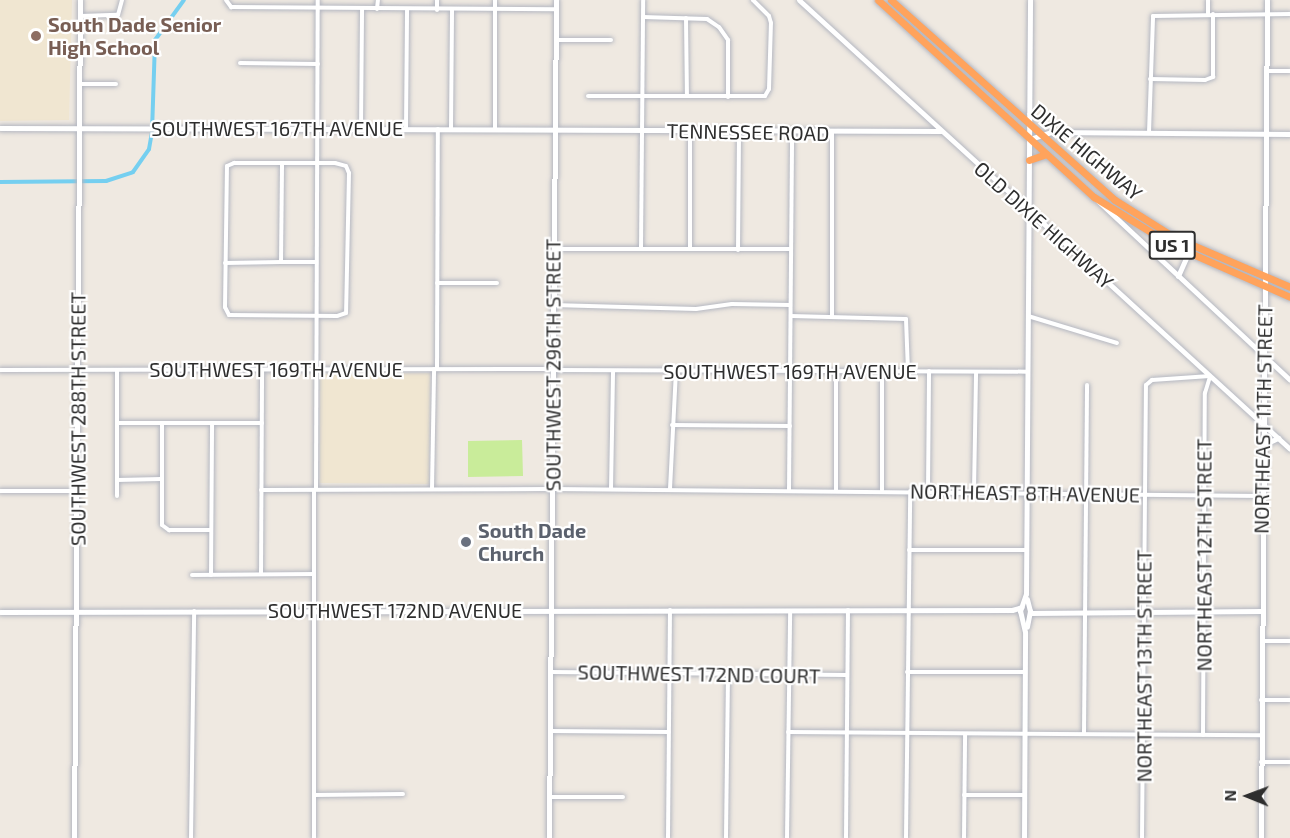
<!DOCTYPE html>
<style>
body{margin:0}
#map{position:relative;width:1290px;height:838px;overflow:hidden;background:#efe9e1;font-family:"Exo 2",sans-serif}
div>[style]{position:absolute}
.education>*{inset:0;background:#f0e6d1}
.pitch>*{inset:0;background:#c9ec9a}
.canal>*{height:4px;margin:-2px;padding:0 2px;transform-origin:2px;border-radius:2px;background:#75cff0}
.roads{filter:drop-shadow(0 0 2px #b4b7c1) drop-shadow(0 0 2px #b4b7c1)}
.street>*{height:4px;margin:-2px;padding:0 2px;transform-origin:2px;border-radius:2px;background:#fff}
.secondary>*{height:5px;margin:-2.5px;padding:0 2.5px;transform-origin:2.5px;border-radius:2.5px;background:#fff}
.highway>*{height:7px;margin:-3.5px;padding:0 3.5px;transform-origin:3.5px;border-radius:3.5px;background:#ffa35c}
.dots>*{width:16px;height:16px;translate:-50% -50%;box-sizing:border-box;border:3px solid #fff;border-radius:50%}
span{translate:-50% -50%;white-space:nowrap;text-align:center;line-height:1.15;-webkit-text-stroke:4.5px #fff;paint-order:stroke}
.shield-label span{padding:2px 4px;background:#fff;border:2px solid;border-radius:4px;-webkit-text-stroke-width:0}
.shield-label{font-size:18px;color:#2e2e2e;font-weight:700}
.education-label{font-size:20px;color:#785e54;font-weight:700}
.left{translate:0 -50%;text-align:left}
.street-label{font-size:20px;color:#2e2e2e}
.worship-label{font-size:20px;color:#5b616d;font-weight:700}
.north{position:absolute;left:1218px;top:766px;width:60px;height:60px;-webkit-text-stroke:4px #fff;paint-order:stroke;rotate:271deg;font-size:16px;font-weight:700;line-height:24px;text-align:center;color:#2e2e2e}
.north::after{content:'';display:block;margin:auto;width:21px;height:27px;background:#2e2e2e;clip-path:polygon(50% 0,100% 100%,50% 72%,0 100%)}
</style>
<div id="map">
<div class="education">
<div style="clip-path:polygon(0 0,72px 0,69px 120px,0 121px)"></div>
<div style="clip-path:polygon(430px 373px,429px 484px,320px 483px,320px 374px)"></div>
</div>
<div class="pitch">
<div style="clip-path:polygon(522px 440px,523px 476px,468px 477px,468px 441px)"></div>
</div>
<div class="canal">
<div style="left:0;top:182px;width:106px;rotate:-0.5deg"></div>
<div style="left:106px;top:181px;width:28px;rotate:-18deg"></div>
<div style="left:133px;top:172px;width:28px;rotate:-55deg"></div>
<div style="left:149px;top:149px;width:17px;rotate:-80deg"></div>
<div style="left:152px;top:132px;width:92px;rotate:-88.1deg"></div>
<div style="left:155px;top:40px;width:49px;rotate:-54.1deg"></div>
</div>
<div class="roads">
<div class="street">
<div style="left:226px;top:0;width:9px;rotate:54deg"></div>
<div style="left:231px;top:7px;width:325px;rotate:0.4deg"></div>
<div style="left:495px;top:0;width:129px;rotate:90deg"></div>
<div style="left:377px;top:9px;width:9px;rotate:-84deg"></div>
<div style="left:437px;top:10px;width:10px;rotate:-90deg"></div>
<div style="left:1208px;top:14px;width:14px;rotate:-90deg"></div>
<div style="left:80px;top:16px;width:38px;rotate:-2deg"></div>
<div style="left:118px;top:15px;width:16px;rotate:-75deg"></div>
<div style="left:643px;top:17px;width:64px;rotate:1.8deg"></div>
<div style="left:707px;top:19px;width:14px;rotate:34deg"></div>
<div style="left:719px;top:27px;width:16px;rotate:55deg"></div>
<div style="left:728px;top:40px;width:57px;rotate:90deg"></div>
<div style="left:686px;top:18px;width:78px;rotate:89.3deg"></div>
<div style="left:556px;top:40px;width:55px"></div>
<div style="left:240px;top:63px;width:78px;rotate:0.7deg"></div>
<div style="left:1267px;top:71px;width:23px"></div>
<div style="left:1150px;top:79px;width:55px;rotate:1deg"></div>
<div style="left:1205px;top:80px;width:9px;rotate:-21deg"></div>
<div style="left:1213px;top:77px;width:63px;rotate:-90deg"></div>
<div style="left:79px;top:84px;width:37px"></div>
<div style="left:588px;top:96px;width:177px"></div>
<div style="left:765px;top:96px;width:8px;rotate:-60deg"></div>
<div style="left:769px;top:89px;width:66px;rotate:-88.3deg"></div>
<div style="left:771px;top:23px;width:7px;rotate:-106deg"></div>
<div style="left:769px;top:16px;width:23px;rotate:-135deg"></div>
<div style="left:361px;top:129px;width:120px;rotate:-89.5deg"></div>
<div style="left:406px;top:129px;width:120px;rotate:-89.5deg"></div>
<div style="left:451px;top:129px;width:119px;rotate:-89.5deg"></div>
<div style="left:1149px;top:133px;width:117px;rotate:-88deg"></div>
<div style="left:1153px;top:16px;width:137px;rotate:-0.8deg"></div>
<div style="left:335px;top:163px;width:11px;rotate:15deg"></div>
<div style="left:346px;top:166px;width:8px;rotate:67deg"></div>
<div style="left:349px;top:173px;width:140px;rotate:91.2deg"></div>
<div style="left:346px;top:313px;width:9px;rotate:162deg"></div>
<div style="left:337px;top:316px;width:108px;rotate:-179.5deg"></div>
<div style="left:229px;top:315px;width:9px;rotate:-117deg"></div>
<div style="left:225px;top:307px;width:141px;rotate:-89.2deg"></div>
<div style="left:227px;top:166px;width:8px;rotate:-23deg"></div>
<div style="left:234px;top:163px;width:101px"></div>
<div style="left:554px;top:249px;width:237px"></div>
<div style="left:641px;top:249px;width:249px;rotate:-89.5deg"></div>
<div style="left:690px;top:249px;width:118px;rotate:-90deg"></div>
<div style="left:738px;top:250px;width:118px;rotate:-89.5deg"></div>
<div style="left:281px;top:262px;width:35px"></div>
<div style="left:225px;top:263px;width:56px;rotate:-1deg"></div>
<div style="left:281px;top:262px;width:99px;rotate:-89.4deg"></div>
<div style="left:437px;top:283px;width:60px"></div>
<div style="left:553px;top:305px;width:143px;rotate:1.6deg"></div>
<div style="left:696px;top:309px;width:36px;rotate:-8deg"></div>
<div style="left:732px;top:304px;width:58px;rotate:1deg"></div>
<div style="left:791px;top:316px;width:115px;rotate:1.5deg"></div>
<div style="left:906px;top:319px;width:52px;rotate:87.8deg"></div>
<div style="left:832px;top:316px;width:183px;rotate:-90deg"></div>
<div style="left:1028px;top:316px;width:93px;rotate:16.9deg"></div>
<div style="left:437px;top:369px;width:240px;rotate:-89.8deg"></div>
<div style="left:0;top:370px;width:553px;rotate:-0.1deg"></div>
<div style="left:553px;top:370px;width:474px;rotate:0.2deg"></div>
<div style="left:836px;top:371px;width:119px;rotate:90deg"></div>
<div style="left:117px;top:423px;width:145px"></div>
<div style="left:162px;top:423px;width:102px;rotate:90deg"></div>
<div style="left:162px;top:525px;width:9px;rotate:36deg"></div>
<div style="left:169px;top:530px;width:42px"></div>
<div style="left:672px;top:425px;width:118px;rotate:0.5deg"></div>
<div style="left:117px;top:480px;width:44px;rotate:-1.3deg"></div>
<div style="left:316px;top:488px;width:488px;rotate:-89.8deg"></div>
<div style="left:432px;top:489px;width:120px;rotate:-89deg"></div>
<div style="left:552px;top:489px;width:710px;rotate:0.56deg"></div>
<div style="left:611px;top:489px;width:118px;rotate:-89deg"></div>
<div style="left:670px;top:489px;width:119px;rotate:-87.1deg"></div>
<div style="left:261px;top:490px;width:291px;rotate:-0.2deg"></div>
<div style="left:314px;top:490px;width:348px;rotate:90deg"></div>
<div style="left:789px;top:490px;width:357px;rotate:-89.5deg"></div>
<div style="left:882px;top:490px;width:119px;rotate:-90deg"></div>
<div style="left:0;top:491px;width:77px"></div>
<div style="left:928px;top:491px;width:120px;rotate:-89.5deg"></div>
<div style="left:974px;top:491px;width:119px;rotate:-89deg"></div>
<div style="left:117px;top:496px;width:126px;rotate:-90deg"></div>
<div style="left:909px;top:550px;width:117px"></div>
<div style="left:261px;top:574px;width:204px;rotate:-89.7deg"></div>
<div style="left:192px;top:575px;width:121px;rotate:-0.5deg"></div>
<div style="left:211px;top:575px;width:152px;rotate:-89.6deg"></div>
<div style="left:1262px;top:641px;width:28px"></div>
<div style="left:551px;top:672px;width:296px;rotate:0.6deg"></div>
<div style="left:907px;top:672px;width:118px"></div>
<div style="left:1261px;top:700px;width:29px"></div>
<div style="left:550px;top:731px;width:119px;rotate:0.5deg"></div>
<div style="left:788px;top:732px;width:474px;rotate:0.4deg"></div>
<div style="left:1084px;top:734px;width:349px;rotate:-89.5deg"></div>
<div style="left:1203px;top:735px;width:342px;rotate:-89.7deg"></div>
<div style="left:1205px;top:393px;width:17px;rotate:-73deg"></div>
<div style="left:1261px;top:762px;width:29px"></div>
<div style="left:314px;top:795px;width:89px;rotate:-0.6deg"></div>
<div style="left:964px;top:795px;width:60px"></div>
<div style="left:550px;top:797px;width:73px"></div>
<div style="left:191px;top:838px;width:227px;rotate:-89.2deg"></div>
<div style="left:668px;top:838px;width:228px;rotate:-89.5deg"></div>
<div style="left:726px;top:838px;width:165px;rotate:-89.3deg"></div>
<div style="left:787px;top:838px;width:227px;rotate:-89.2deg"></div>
<div style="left:846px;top:838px;width:228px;rotate:-89.5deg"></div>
<div style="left:906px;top:838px;width:347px;rotate:-89.3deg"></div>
<div style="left:964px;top:838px;width:104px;rotate:-89.4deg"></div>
<div style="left:1142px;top:838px;width:453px;rotate:-89.5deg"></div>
<div style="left:1146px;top:385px;width:8px;rotate:-40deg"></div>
<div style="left:1152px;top:380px;width:58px;rotate:-3.9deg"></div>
</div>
<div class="secondary">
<div style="left:799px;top:0;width:665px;rotate:42.44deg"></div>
<div style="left:0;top:128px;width:941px;rotate:0.18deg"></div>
<div style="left:1030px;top:139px;width:22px;rotate:-18deg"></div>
<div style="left:1051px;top:132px;width:239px;rotate:0.5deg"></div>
<div style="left:1096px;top:199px;width:265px;rotate:43deg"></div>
<div style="left:1178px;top:276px;width:34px;rotate:-66deg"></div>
<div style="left:1263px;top:445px;width:17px;rotate:-25deg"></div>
<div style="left:1027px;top:599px;width:12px;rotate:76deg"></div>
<div style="left:1030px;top:611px;width:16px;rotate:101deg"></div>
<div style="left:0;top:612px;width:1012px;rotate:-0.11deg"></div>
<div style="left:1012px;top:610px;width:10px;rotate:-17deg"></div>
<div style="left:1030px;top:613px;width:232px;rotate:-0.5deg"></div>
<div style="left:74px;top:838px;width:838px;rotate:-89.59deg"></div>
<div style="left:549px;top:838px;width:838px;rotate:-89.52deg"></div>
<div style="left:1024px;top:838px;width:206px;rotate:-89.7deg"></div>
<div style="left:1025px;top:632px;width:22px;rotate:-103deg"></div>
<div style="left:1020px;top:611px;width:18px;rotate:-71deg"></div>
<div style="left:1026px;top:594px;width:594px;rotate:-89.61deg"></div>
<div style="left:1261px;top:838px;width:838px;rotate:-89.59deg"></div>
</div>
<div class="highway">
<div style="left:878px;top:0;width:292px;rotate:42.4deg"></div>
<div style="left:1094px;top:197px;width:89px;rotate:31.7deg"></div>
<div style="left:1170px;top:244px;width:131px;rotate:23.8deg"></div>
<div style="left:891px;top:0;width:300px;rotate:41.8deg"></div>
<div style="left:1115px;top:200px;width:70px;rotate:32.1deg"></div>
<div style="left:1174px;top:237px;width:126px;rotate:23.3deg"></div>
<div style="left:1029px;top:160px;width:18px;rotate:-19deg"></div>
</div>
</div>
<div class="dots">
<div style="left:36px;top:36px;background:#8d6e63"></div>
<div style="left:466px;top:542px;background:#6b7280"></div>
</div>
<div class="shield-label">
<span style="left:1172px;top:245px">US 1</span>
</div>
<div class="education-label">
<span class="left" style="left:48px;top:36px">South Dade Senior<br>High School</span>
</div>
<div class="street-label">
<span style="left:277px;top:128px">SOUTHWEST 167TH AVENUE</span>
<span style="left:748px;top:132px;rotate:1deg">TENNESSEE ROAD</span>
<span style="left:1087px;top:152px;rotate:40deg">DIXIE HIGHWAY</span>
<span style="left:1044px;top:225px;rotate:42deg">OLD DIXIE HIGHWAY</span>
<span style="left:553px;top:365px;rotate:-90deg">SOUTHWEST 296TH STREET</span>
<span style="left:276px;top:369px">SOUTHWEST 169TH AVENUE</span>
<span style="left:790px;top:371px">SOUTHWEST 169TH AVENUE</span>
<span style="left:78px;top:419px;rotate:-90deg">SOUTHWEST 288TH STREET</span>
<span style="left:1263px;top:419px;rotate:-89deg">NORTHEAST 11TH STREET</span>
<span style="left:1025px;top:493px;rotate:1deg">NORTHEAST 8TH AVENUE</span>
<span style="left:1204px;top:555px;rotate:-90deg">NORTHEAST 12TH STREET</span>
<span style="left:395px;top:610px">SOUTHWEST 172ND AVENUE</span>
<span style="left:1144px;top:666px;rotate:-90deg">NORTHEAST 13TH STREET</span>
<span style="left:699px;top:674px;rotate:1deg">SOUTHWEST 172ND COURT</span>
</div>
<div class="worship-label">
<span class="left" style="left:478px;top:542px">South Dade<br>Church</span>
</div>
<div class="north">N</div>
</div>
